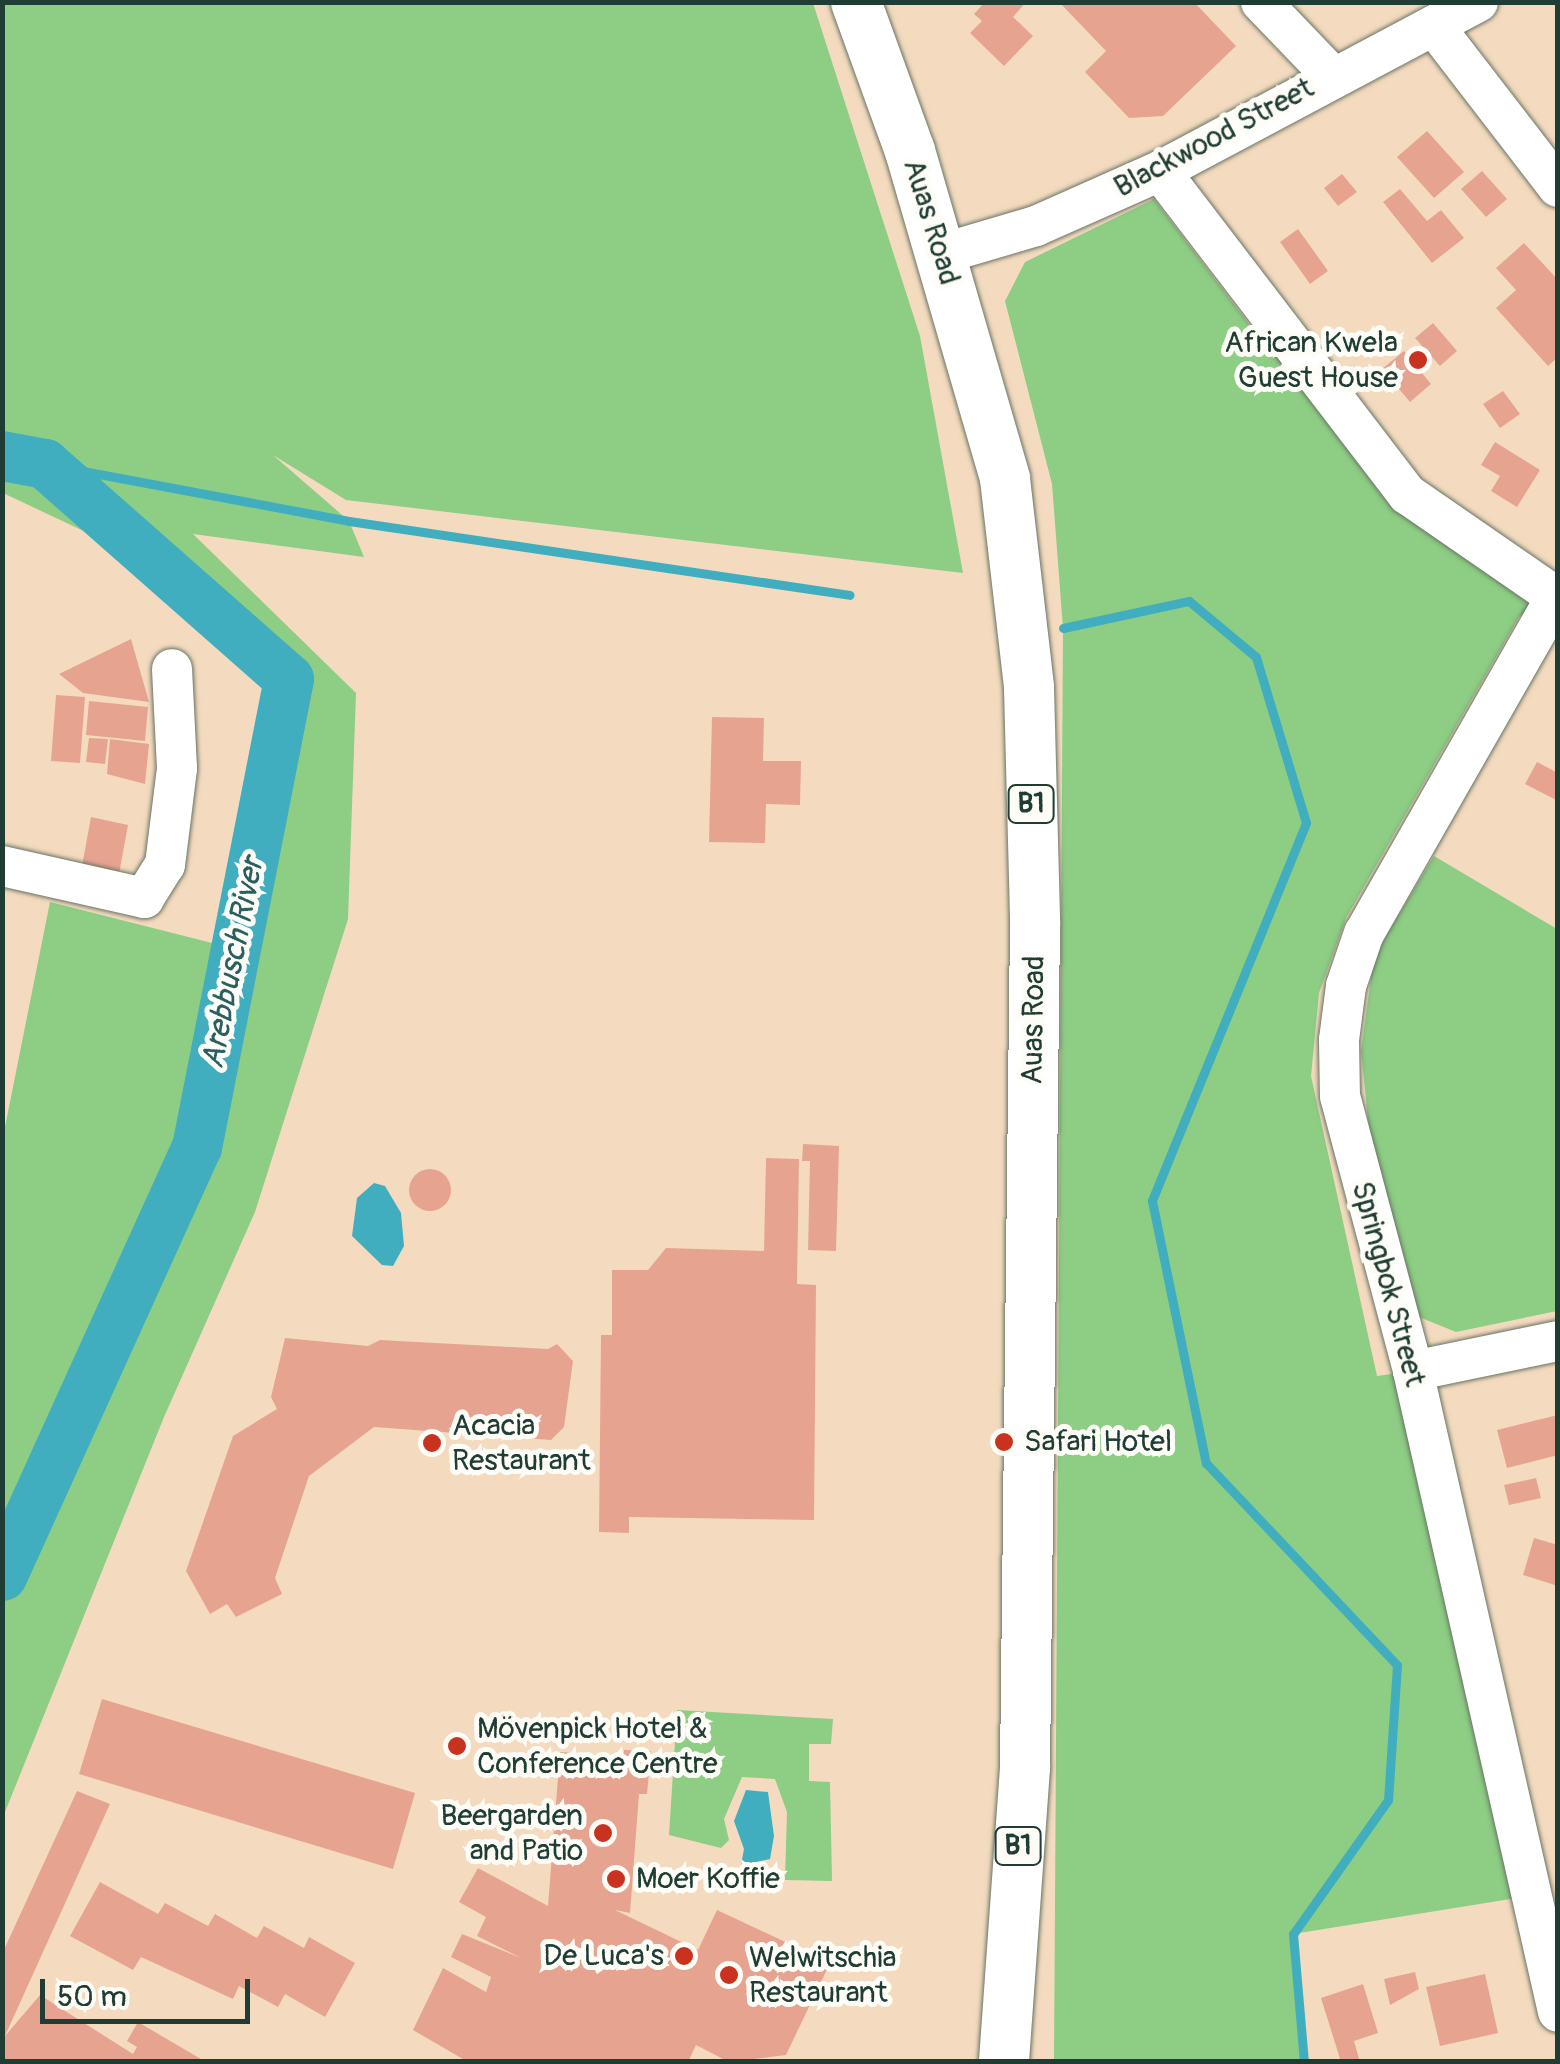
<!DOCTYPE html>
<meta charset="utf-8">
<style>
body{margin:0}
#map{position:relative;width:1560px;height:2064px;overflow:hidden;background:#f4dbbf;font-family:Pangolin,sans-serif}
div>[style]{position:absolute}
.green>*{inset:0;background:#8dcd84}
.water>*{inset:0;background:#41aec0}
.stream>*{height:9px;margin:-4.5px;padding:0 4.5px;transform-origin:4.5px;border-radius:4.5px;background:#41aec0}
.river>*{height:50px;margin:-25px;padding:0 25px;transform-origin:25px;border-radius:25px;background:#41aec0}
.building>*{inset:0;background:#e6a490}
.round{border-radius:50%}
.roads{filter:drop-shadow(0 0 2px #6a7465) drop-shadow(0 0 2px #6a7465)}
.minor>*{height:40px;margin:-20px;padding:0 20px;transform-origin:20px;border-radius:20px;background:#fff}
.major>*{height:50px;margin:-25px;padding:0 25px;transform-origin:25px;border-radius:25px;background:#fff}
.dots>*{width:28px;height:28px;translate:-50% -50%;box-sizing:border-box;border:5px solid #fdfcf7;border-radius:50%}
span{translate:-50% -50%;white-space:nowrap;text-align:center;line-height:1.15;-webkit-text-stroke:10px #fdfcf7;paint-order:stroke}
.shield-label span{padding:2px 8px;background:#fdfcf7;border:2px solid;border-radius:8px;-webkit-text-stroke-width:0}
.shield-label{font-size:28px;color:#1f3d34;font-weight:700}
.street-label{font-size:30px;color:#1f3d34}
.poi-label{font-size:30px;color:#1f3d34}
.right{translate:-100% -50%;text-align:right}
.left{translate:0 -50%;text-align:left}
.water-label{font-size:32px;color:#295f5e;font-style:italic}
.frame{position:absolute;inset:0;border:5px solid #1f3d34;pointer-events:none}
.scale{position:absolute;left:40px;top:1979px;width:210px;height:45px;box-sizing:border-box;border:5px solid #1f3d34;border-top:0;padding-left:12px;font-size:30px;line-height:35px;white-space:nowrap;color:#1f3d34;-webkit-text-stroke:8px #fdfcf7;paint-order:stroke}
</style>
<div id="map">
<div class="green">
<div style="clip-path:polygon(3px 2px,813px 3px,920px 336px,963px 573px,346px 500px,273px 455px,349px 521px,364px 557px,193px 534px,356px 693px,348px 919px,255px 1212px,164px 1417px,3px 1817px,3px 1137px,50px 902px,224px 946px,280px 688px,200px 607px,126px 551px,3px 493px)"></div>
<div style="clip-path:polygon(1154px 199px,1265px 345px,1371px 453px,1556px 597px,1519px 617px,1346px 918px,1319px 993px,1311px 1076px,1377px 1376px,1413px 1371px,1529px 1896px,1293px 1934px,1304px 2061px,1054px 2061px,1063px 628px,1052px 484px,1005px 301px,1025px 262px)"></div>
<div style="clip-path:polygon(1434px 856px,1557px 929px,1557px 1311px,1456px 1332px,1419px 1317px,1369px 1129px,1361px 1051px,1374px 956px)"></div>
<div style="clip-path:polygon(677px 1710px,833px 1719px,831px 1744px,809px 1744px,809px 1781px,830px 1782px,832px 1881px,785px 1880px,787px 1812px,775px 1779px,742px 1777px,724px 1819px,729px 1840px,721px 1848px,669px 1835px)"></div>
</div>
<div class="water">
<div style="clip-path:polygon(374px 1183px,385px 1186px,401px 1213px,404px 1246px,393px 1266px,382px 1265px,352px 1236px,357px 1198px)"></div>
<div style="clip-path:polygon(746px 1790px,768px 1792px,774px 1836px,770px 1859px,741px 1865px,744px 1849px,734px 1821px)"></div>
</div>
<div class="stream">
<div style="left:45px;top:464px;width:309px;rotate:10.6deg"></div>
<div style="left:349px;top:521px;width:506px;rotate:8.4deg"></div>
<div style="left:1063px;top:628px;width:129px;rotate:-12.1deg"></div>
<div style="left:1189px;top:601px;width:87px;rotate:39.9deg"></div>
<div style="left:1256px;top:657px;width:173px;rotate:73.2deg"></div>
<div style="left:1306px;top:823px;width:408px;rotate:112.2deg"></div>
<div style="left:1152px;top:1201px;width:268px;rotate:78.4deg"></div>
<div style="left:1206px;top:1463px;width:278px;rotate:46.6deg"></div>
<div style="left:1397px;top:1665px;width:135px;rotate:93.8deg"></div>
<div style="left:1388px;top:1800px;width:164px;rotate:125.3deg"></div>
<div style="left:1293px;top:1934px;width:128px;rotate:85.1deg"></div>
</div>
<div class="river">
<div style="left:2px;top:456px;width:44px;rotate:10.5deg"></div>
<div style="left:45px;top:464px;width:325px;rotate:41.4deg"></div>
<div style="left:289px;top:679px;width:477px;rotate:101.1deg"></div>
<div style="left:197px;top:1147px;width:471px;rotate:114.4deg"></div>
</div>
<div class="building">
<div style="clip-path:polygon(985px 2px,1026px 2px,1013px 17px,1033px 36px,1004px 66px,970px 33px,982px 21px,974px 14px)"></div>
<div style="clip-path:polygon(1059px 2px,1194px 2px,1236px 46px,1163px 116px,1129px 118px,1085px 72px,1106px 51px)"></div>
<div style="clip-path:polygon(1427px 131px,1464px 172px,1434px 198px,1397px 157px)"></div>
<div style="clip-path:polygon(1482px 171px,1507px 199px,1486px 217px,1461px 189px)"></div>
<div style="clip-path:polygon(1342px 174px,1357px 192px,1338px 206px,1324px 188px)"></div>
<div style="clip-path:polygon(1400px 189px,1427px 221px,1441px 210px,1464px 238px,1432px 263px,1383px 202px)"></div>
<div style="clip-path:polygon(1298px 229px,1328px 271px,1310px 284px,1280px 242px)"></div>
<div style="clip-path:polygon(1524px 243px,1558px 280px,1558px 357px,1548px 366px,1496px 308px,1516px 290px,1496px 268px)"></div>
<div style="clip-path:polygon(1433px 323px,1457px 351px,1440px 366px,1415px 338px)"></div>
<div style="clip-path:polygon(1404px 351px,1431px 384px,1410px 402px,1382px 369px)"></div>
<div style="clip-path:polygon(1503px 391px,1520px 414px,1500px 428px,1483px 404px)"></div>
<div style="clip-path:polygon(1495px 442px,1540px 470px,1517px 507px,1491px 491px,1500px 476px,1481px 465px)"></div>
<div style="clip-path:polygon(131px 639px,149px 702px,83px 693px,59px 674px)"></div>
<div style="clip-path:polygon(56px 695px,85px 697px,80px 763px,51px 761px)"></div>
<div style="clip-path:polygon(89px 701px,148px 707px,145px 741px,86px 735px)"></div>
<div style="clip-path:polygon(712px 717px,764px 718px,763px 761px,801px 761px,800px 805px,766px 804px,765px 843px,709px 842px)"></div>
<div style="clip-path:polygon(89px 738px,108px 739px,105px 764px,86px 762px)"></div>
<div style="clip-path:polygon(110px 739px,149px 744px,145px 784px,107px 774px)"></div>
<div style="clip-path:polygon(1537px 762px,1558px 773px,1558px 801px,1525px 784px)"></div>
<div style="clip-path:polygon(91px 817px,128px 825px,119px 874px,82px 866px)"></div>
<div style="clip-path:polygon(803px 1144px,839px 1146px,836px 1251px,808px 1250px,810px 1161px,802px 1161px)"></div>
<div style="clip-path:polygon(766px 1158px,799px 1159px,797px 1284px,816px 1285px,814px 1520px,629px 1517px,629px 1533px,599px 1532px,601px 1335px,612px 1335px,612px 1270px,648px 1270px,666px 1248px,764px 1251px)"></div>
<div class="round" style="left:409px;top:1169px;width:42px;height:42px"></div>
<div style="clip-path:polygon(285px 1338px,368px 1346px,380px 1340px,548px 1349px,557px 1344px,573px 1361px,564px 1427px,551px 1440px,374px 1427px,309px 1476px,275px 1578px,282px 1594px,236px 1617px,227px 1604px,210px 1614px,186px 1571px,233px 1436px,277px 1409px,271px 1397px)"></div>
<div style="clip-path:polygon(1558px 1415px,1558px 1455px,1507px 1468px,1497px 1430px)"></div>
<div style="clip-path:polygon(1536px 1478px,1541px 1498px,1509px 1505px,1504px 1485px)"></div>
<div style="clip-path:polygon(1534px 1538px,1558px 1545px,1558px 1586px,1523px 1575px)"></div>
<div style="clip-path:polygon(102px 1699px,415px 1793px,393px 1869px,79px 1774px)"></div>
<div style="clip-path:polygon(624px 1750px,651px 1751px,647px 1794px,639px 1794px,630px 1913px,615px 1910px,698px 1950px,717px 1910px,830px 1963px,786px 2055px,729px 2062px,696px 2045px,688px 2062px,468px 2062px,413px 2030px,443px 1968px,486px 1992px,491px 1977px,451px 1957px,462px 1934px,521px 1958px,477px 1936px,486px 1917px,459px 1902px,478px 1868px,548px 1906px,560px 1752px,624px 1757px)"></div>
<div style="clip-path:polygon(77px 1791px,110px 1804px,5px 2036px,40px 1995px,133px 2054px,137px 2047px,127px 2041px,138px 2022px,206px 2062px,2px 2062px,2px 1954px)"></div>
<div style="clip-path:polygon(100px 1882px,158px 1914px,165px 1903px,208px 1926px,215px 1914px,257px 1938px,264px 1926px,304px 1948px,309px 1937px,355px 1963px,325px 2017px,285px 1994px,278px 2007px,239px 1986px,233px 1999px,141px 1957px,133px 1970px,70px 1936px)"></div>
<div style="clip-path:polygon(1415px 1972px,1419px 1989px,1390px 2005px,1384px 1979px)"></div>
<div style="clip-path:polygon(1485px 1974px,1498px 2033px,1440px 2046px,1426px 1987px)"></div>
<div style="clip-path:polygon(1363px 1984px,1378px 2033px,1354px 2041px,1360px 2062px,1341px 2062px,1321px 1998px)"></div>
</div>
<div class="roads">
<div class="minor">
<div style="left:1261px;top:2px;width:103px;rotate:46.2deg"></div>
<div style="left:1434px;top:26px;width:203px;rotate:52.4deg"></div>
<div style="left:1160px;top:171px;width:407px;rotate:52.6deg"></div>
<div style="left:1407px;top:494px;width:183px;rotate:34.6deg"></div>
<div style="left:941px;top:254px;width:99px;rotate:-16.4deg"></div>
<div style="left:1036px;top:226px;width:136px;rotate:-23.9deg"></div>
<div style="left:1160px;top:171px;width:360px;rotate:-28deg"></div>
<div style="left:1556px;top:597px;width:387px;rotate:119.7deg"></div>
<div style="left:1364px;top:933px;width:56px;rotate:108.8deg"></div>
<div style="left:1346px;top:986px;width:54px;rotate:97.4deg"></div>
<div style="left:1339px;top:1040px;width:56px;rotate:89deg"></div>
<div style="left:1340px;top:1096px;width:285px;rotate:75.1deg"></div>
<div style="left:1413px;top:1371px;width:657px;rotate:77.25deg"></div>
<div style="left:2px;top:866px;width:146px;rotate:12.7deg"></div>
<div style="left:144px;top:898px;width:39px;rotate:-58deg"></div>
<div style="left:165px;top:865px;width:98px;rotate:-82.9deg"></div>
<div style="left:177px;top:768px;width:99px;rotate:-92.9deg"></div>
<div style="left:1413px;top:1371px;width:148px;rotate:-11.7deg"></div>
</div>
<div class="major">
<div style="left:856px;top:2px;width:158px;rotate:70.1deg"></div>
<div style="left:910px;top:151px;width:341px;rotate:73.8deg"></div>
<div style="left:1005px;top:479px;width:210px;rotate:83.4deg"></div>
<div style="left:1029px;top:688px;width:237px;rotate:88.5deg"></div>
<div style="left:1035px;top:925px;width:843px;rotate:90.68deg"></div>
<div style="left:1025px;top:1768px;width:295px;rotate:94.1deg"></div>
</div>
</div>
<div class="dots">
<div style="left:1418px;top:360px;background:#c8321e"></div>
<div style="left:1004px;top:1442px;background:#c8321e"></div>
<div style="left:432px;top:1443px;background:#c8321e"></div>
<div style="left:457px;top:1746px;background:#c8321e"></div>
<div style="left:603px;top:1833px;background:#c8321e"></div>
<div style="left:616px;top:1879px;background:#c8321e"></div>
<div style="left:684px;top:1956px;background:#c8321e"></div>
<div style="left:729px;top:1975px;background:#c8321e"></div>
</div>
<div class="shield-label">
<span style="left:1031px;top:804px">B1</span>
<span style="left:1018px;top:1846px">B1</span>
</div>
<div class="street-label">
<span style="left:1214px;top:138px;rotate:-28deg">Blackwood Street</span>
<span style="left:931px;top:222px;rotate:73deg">Auas Road</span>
<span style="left:1034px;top:1020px;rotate:-89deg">Auas Road</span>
<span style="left:1388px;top:1284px;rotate:75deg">Springbok Street</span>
</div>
<div class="poi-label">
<span class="right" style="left:1398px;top:360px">African Kwela<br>Guest House</span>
<span class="left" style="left:452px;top:1443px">Acacia<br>Restaurant</span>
<span class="left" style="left:1024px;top:1442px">Safari Hotel</span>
<span class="left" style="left:477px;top:1746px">Mövenpick Hotel &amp;<br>Conference Centre</span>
<span class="right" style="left:583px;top:1833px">Beergarden<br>and Patio</span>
<span class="left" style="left:636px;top:1879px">Moer Koffie</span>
<span class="right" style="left:664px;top:1956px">De Luca's</span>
<span class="left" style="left:749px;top:1975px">Welwitschia<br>Restaurant</span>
</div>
<div class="water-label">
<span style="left:233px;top:963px;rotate:-79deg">Arebbusch River</span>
</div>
<div class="frame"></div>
<div class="scale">50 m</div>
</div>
